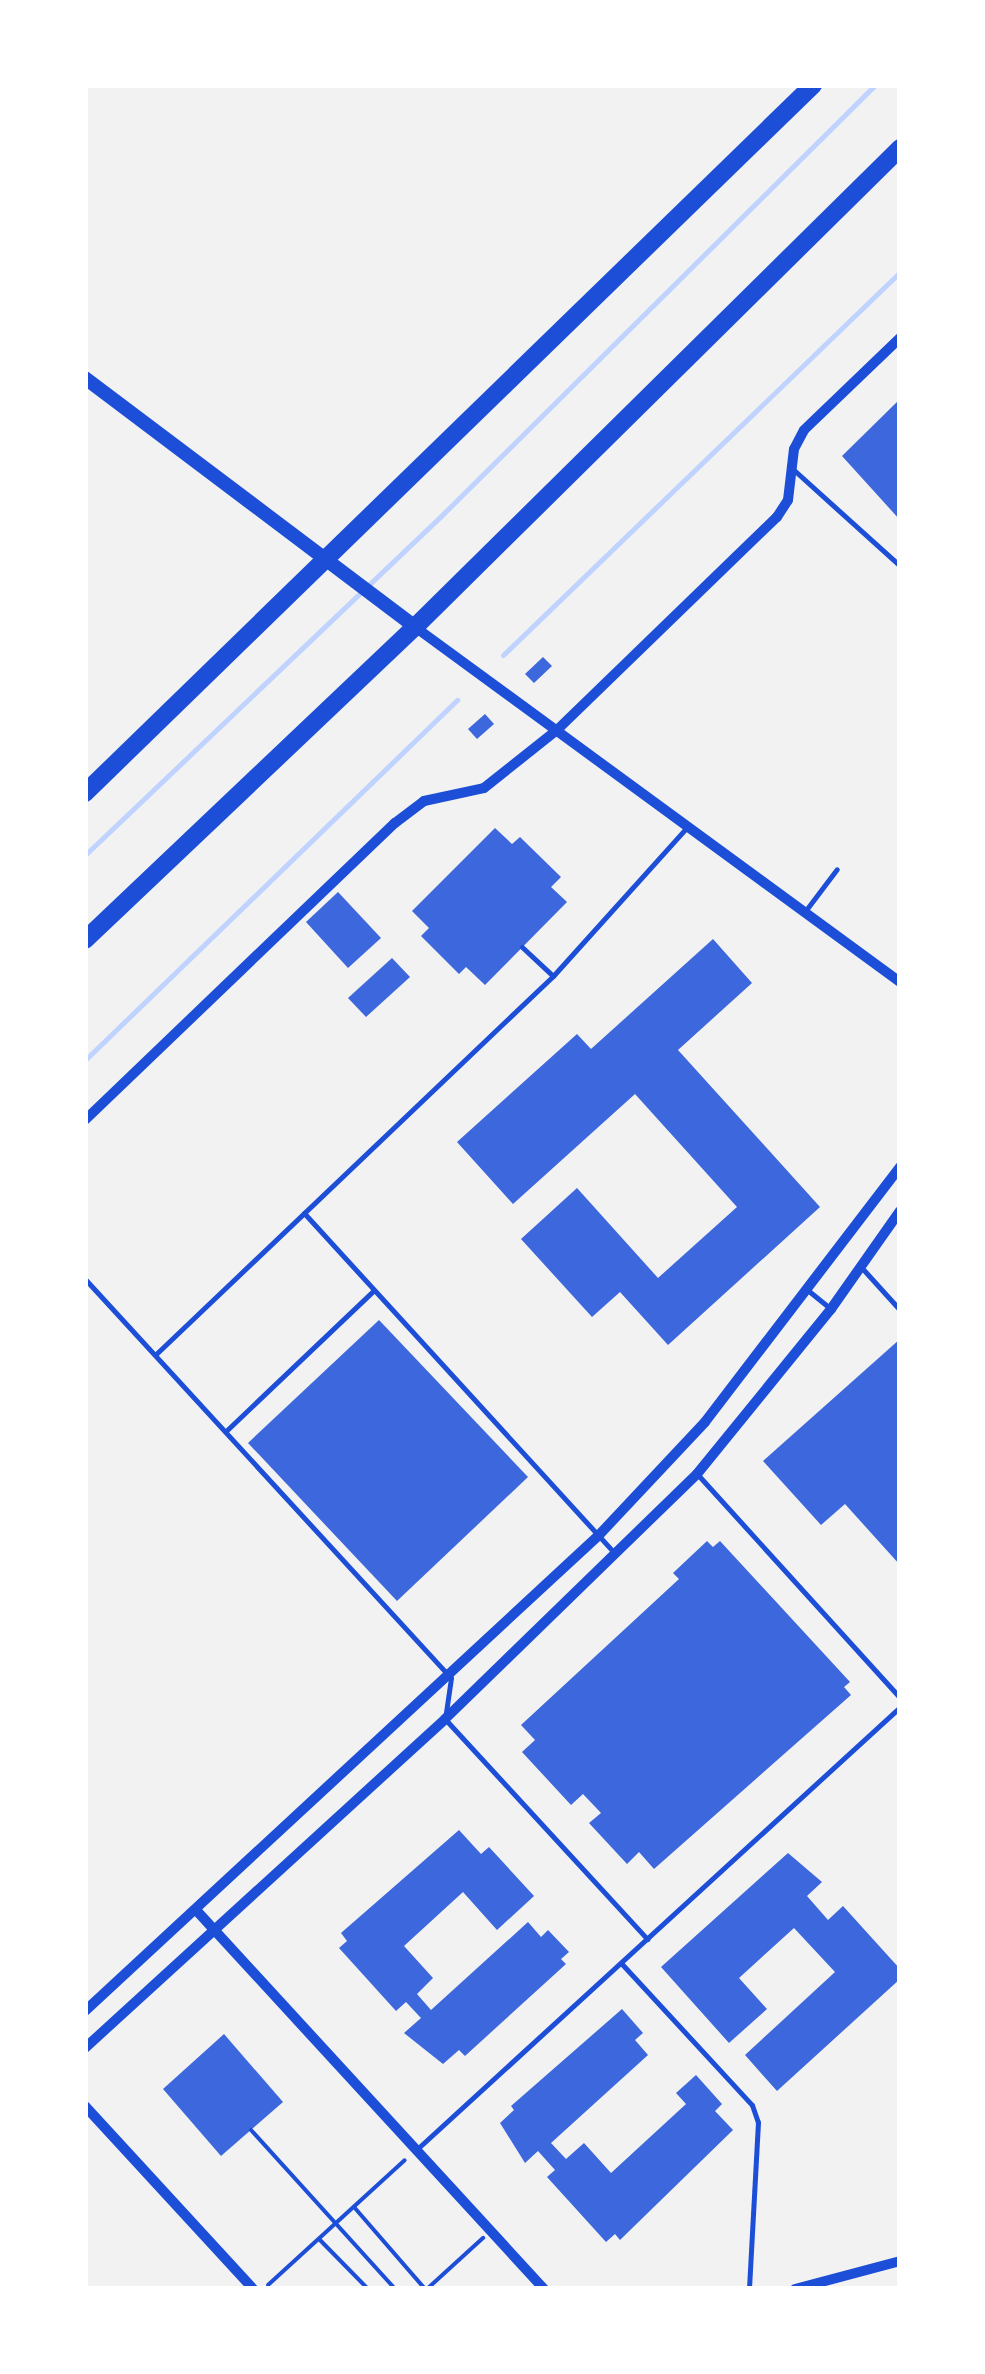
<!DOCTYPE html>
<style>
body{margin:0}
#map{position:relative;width:985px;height:2374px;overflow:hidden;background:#f2f2f2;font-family:Lora,serif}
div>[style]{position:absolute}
.stream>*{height:5px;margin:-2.5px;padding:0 2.5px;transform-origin:2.5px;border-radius:2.5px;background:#bfd3fe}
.building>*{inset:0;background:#3d67dc}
.path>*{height:4px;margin:-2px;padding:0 2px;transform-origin:2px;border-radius:2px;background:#1d4ed8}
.service>*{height:5px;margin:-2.5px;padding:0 2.5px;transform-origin:2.5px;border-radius:2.5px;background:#1d4ed8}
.minor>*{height:10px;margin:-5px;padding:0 5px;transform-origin:5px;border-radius:5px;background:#1d4ed8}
.tertiary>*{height:14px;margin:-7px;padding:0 7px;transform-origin:7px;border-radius:7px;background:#1d4ed8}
.primary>*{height:18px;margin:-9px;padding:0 9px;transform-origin:9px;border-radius:9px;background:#1d4ed8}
span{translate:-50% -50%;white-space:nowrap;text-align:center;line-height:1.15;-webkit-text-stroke:10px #fff;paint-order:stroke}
.frame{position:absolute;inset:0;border:88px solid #fff;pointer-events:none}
</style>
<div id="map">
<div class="stream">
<div style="left:503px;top:655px;width:552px;rotate:-43.97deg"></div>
<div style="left:85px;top:855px;width:494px;rotate:-43.6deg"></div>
<div style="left:443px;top:514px;width:609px;rotate:-44.8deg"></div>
<div style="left:85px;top:1060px;width:518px;rotate:-44.06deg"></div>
</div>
<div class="building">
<div style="clip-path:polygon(900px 399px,900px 520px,842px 456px)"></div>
<div style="clip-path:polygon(543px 657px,552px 666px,534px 683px,525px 674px)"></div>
<div style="clip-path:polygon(485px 714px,494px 724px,477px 739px,468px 729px)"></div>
<div style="clip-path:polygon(495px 828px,512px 844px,520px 837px,561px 877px,551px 887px,567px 902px,485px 985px,466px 967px,459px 974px,421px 936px,429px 928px,412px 911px)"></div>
<div style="clip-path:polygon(338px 892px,381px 938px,348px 968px,306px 922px)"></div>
<div style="clip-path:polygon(713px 939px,752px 983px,678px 1050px,820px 1207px,668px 1345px,620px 1292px,592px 1317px,521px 1239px,577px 1188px,658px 1278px,737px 1207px,635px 1094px,513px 1204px,457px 1142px,577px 1034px,591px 1049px)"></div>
<div style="clip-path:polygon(392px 958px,410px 977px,366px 1017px,348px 998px)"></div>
<div style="clip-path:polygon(379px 1320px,528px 1477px,397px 1601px,248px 1443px)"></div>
<div style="clip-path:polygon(900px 1339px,900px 1565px,845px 1504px,821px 1525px,763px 1461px)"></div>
<div style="clip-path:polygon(707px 1541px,713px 1547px,720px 1541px,850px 1682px,844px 1687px,851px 1695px,654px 1869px,639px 1852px,627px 1864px,589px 1823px,601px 1813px,583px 1794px,571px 1805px,522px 1752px,535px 1740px,521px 1725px,679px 1579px,673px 1573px)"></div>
<div style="clip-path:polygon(459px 1830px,481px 1854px,489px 1847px,534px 1896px,497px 1930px,463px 1892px,404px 1946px,433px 1978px,417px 1994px,431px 2010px,528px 1922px,541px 1937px,548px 1930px,569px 1952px,561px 1959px,566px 1964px,465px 2056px,459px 2050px,443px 2064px,404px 2033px,421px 2018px,406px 2002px,396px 2011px,339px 1948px,347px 1941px,341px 1933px)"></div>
<div style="clip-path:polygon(788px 1853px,822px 1882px,807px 1896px,828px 1920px,843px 1906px,900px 1969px,900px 1979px,777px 2091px,745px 2055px,835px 1972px,794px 1928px,739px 1978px,767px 2009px,729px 2043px,661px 1967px)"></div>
<div style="clip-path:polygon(622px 2009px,643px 2033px,635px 2040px,648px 2055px,551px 2143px,566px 2159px,584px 2143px,611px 2173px,686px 2104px,676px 2093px,696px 2075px,722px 2104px,715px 2111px,733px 2130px,620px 2240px,615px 2234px,606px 2242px,547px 2177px,555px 2170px,538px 2151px,525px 2163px,500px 2123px,514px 2110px,511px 2106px)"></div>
<div style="clip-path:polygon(224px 2034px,283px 2102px,221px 2156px,163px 2089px)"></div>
</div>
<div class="path">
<div style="left:251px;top:2130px;width:215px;rotate:47.8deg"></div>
<div style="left:354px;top:2207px;width:108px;rotate:49.1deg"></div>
<div style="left:319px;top:2239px;width:70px;rotate:45.6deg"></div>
<div style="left:268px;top:2285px;width:185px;rotate:-42.4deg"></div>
<div style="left:427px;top:2289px;width:76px;rotate:-42.3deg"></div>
</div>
<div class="service">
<div style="left:795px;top:471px;width:142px;rotate:42.1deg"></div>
<div style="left:806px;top:910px;width:51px;rotate:-52.9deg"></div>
<div style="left:522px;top:947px;width:42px;rotate:43.1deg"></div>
<div style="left:304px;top:1213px;width:461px;rotate:47.6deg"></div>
<div style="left:862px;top:1268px;width:57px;rotate:47.9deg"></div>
<div style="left:85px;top:1279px;width:541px;rotate:47.47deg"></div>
<div style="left:451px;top:1678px;width:41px;rotate:98.3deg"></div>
<div style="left:445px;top:1719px;width:299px;rotate:47.4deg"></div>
<div style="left:810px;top:1292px;width:27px;rotate:39deg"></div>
<div style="left:155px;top:1355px;width:550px;rotate:-43.6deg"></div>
<div style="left:553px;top:976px;width:200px;rotate:-48deg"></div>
<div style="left:226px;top:1431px;width:204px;rotate:-43.6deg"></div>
<div style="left:699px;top:1476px;width:299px;rotate:47.8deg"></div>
<div style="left:621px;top:1963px;width:193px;rotate:47.3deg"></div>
<div style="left:752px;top:2105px;width:18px;rotate:71deg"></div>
<div style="left:758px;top:2122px;width:167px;rotate:93.1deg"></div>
<div style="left:416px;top:2150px;width:656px;rotate:-42.47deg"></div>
</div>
<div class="minor">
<div style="left:415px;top:627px;width:601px;rotate:36.2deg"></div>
<div style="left:85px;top:1120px;width:429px;rotate:-43.8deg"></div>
<div style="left:395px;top:823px;width:36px;rotate:-37deg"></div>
<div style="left:424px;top:801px;width:61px;rotate:-12.2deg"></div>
<div style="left:484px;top:788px;width:93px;rotate:-38.5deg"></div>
<div style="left:557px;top:730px;width:306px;rotate:-44.1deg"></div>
<div style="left:777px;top:517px;width:20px;rotate:-57deg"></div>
<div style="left:788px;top:500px;width:51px;rotate:-83.3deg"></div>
<div style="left:794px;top:449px;width:21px;rotate:-62deg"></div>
<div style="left:804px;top:430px;width:133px;rotate:-43.8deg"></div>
<div style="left:196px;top:1910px;width:515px;rotate:47.44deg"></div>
<div style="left:85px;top:2011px;width:701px;rotate:-42.8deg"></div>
<div style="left:599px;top:1535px;width:155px;rotate:-46.8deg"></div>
<div style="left:705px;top:1422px;width:321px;rotate:-52.6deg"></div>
<div style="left:85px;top:2048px;width:488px;rotate:-42.4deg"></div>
<div style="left:445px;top:1719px;width:351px;rotate:-44.2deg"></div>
<div style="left:697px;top:1474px;width:213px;rotate:-50.9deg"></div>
<div style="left:831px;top:1309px;width:120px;rotate:-54.9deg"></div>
<div style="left:85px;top:2106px;width:248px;rotate:47.4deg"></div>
<div style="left:795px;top:2289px;width:109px;rotate:-14.9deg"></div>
</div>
<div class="tertiary">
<div style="left:85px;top:378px;width:413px;rotate:37deg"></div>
</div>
<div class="primary">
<div style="left:85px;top:793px;width:1016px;rotate:-44.2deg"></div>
<div style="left:85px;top:940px;width:455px;rotate:-43.5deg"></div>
<div style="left:415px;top:627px;width:682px;rotate:-44.64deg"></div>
</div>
<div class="frame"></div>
</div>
